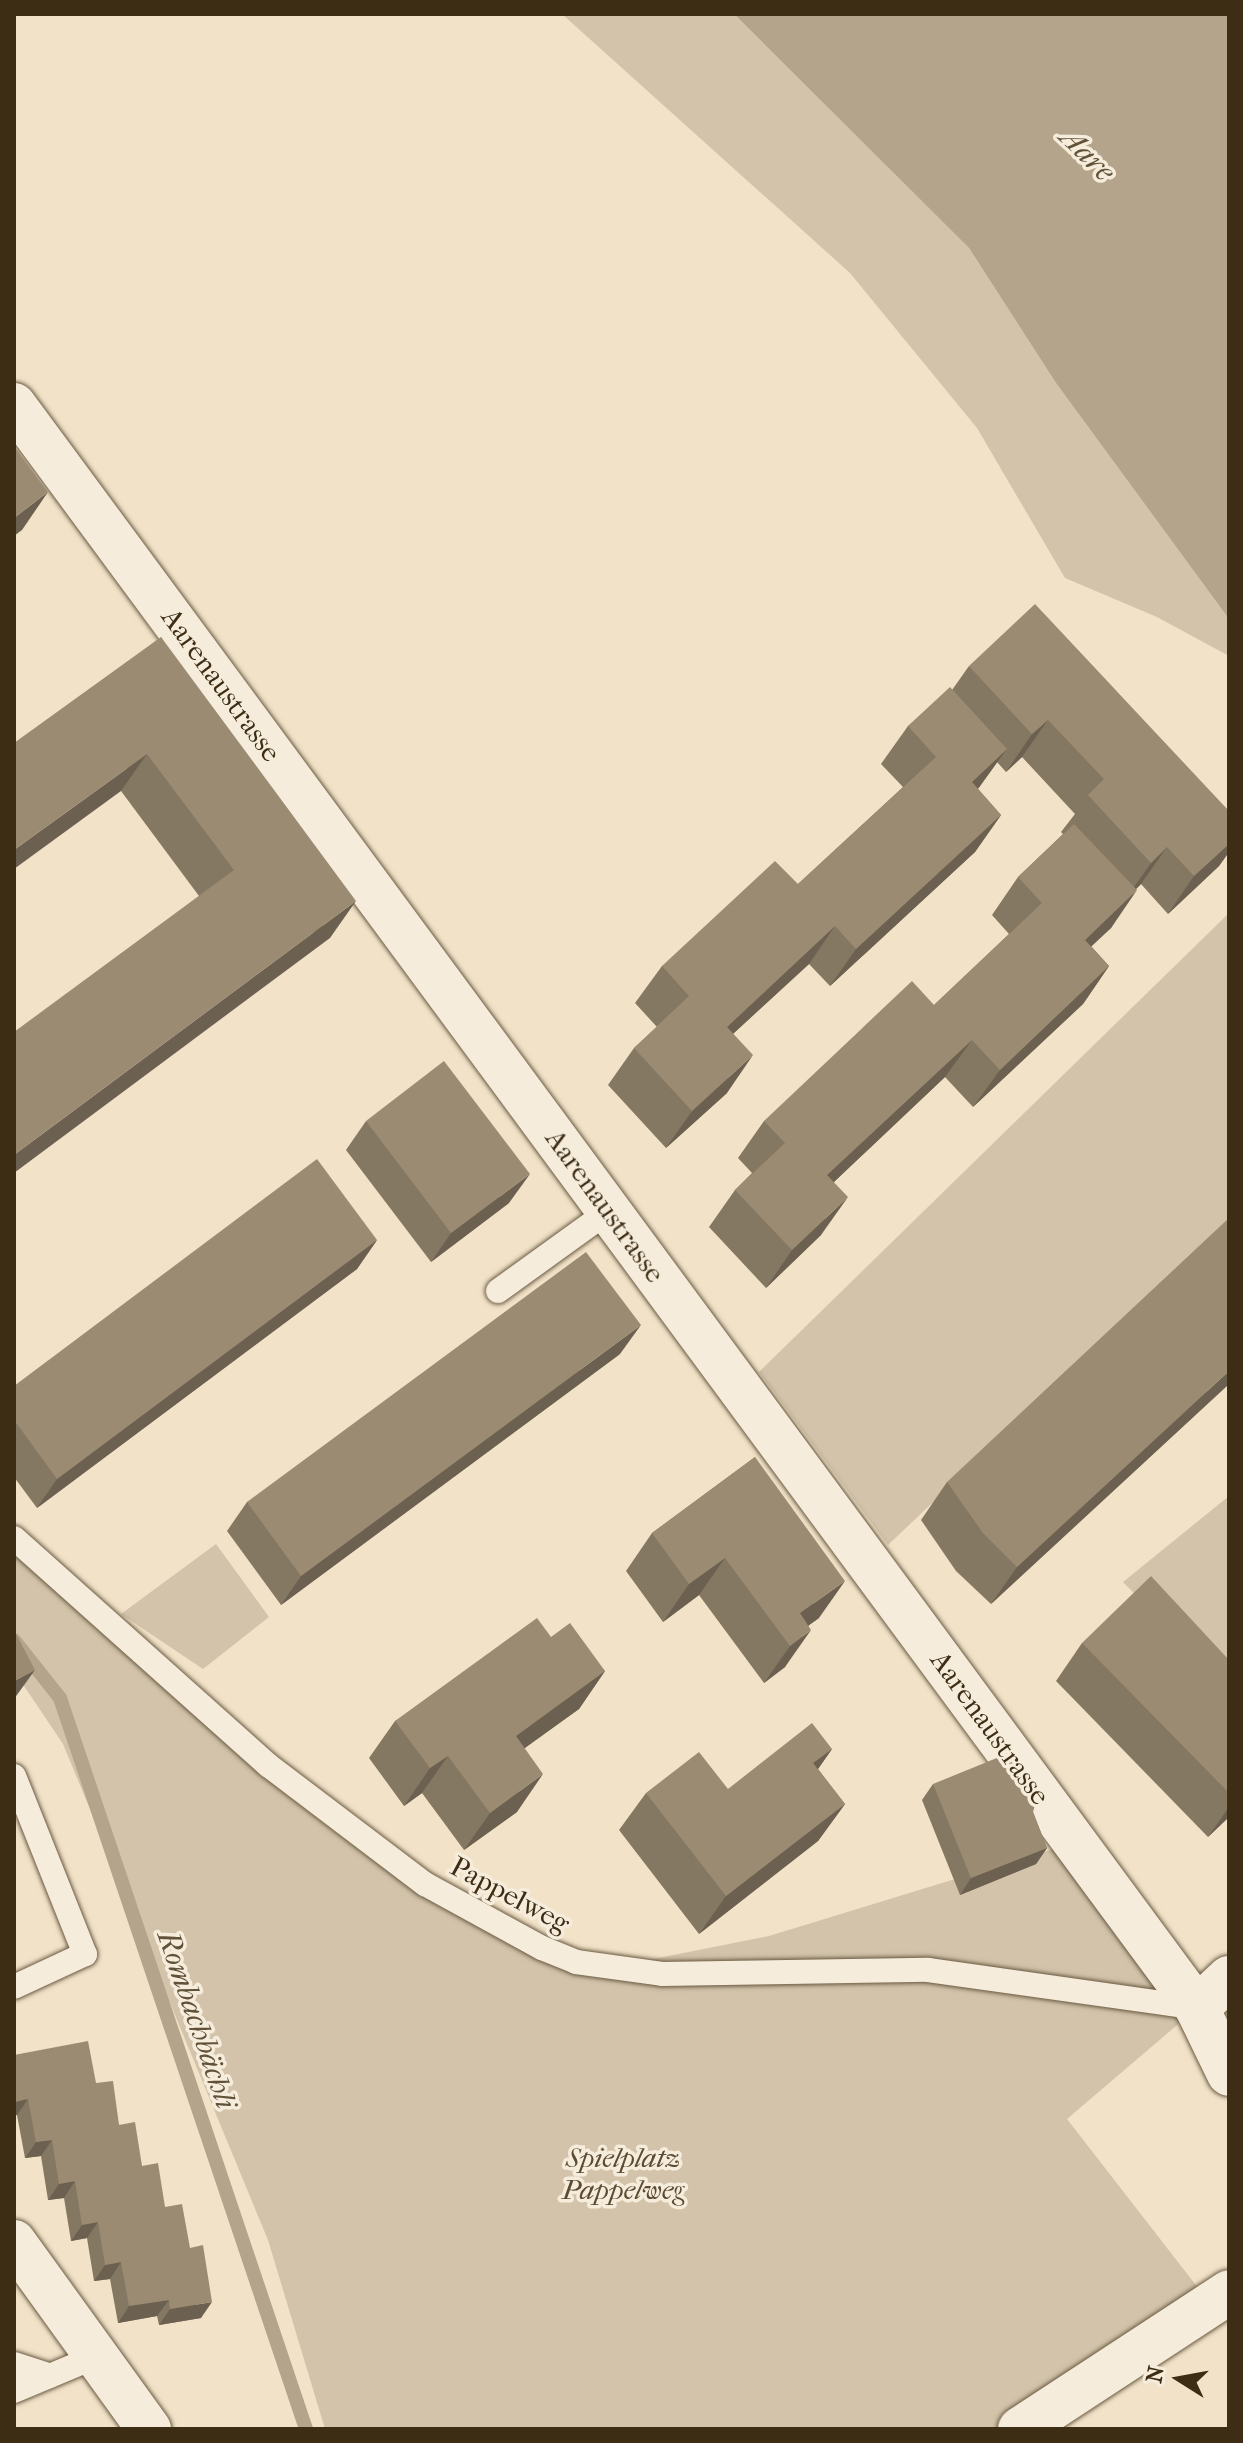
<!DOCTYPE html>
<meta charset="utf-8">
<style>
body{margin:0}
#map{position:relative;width:1243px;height:2443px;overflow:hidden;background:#f1e2c8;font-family:"IM FELL French Canon",serif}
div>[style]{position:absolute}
.green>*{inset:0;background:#d2c3aa}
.water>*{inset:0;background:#b4a48b}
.stream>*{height:14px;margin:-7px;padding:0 7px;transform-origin:7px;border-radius:7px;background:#b4a48b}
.roads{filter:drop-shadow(0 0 2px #6a5a42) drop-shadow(0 0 2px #6a5a42)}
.lane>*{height:24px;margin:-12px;padding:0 12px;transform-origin:12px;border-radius:12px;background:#f6ecdb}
.street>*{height:44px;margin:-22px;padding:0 22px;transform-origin:22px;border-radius:22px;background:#f6ecdb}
.wall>*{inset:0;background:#857862}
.shaded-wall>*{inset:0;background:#6c6150}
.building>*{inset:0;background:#9b8b72}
span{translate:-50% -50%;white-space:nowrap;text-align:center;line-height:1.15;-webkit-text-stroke:7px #f6ecdb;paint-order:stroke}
.street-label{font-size:28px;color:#3d2d15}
.park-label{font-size:28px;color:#5b4b33;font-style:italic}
.water-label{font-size:30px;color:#615138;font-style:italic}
.frame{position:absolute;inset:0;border:16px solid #3d2d15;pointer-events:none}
.north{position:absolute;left:1139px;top:2339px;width:80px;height:80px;-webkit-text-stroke:6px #f6ecdb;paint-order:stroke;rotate:281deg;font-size:22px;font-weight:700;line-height:32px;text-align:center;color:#3d2d15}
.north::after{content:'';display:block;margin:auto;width:28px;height:36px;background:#3d2d15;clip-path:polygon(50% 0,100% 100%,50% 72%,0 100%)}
</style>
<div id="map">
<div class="green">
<div style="clip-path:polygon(562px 14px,734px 14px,969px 248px,1056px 383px,1229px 619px,1229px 656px,1157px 617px,1065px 578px,977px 428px,850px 273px)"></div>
<div style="clip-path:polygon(1229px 913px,1229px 1221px,888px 1545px,759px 1372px)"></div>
<div style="clip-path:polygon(1229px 1496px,1229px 1656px,1216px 1676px,1123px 1582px)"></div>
<div style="clip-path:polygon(14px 1540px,425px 1884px,613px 1967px,769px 1936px,1073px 1843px,1197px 2008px,1067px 2119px,1209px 2302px,1020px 2429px,325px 2429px,268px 2240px,63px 1744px,14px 1671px)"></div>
<div style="clip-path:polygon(216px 1544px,269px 1617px,203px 1669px,121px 1614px)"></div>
</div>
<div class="water">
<div style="clip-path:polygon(734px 14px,1229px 14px,1229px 619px,1056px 383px,969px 248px)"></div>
</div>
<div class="stream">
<div style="left:14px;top:1640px;width:74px;rotate:51.6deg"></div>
<div style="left:60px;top:1698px;width:771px;rotate:71.4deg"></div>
</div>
<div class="roads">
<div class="lane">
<div style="left:498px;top:1291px;width:137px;rotate:-35.8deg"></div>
<div style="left:14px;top:1538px;width:341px;rotate:41.8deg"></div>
<div style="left:268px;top:1765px;width:197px;rotate:37.2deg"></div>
<div style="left:425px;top:1884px;width:133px;rotate:28.7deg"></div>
<div style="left:542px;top:1948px;width:37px;rotate:22deg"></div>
<div style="left:576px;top:1962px;width:87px;rotate:7.9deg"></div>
<div style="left:662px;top:1974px;width:266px;rotate:-0.9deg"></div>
<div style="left:928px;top:1970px;width:272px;rotate:8deg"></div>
<div style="left:14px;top:1776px;width:192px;rotate:68.3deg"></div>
<div style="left:85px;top:1954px;width:78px;rotate:155.1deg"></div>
<div style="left:14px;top:2364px;width:38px;rotate:18deg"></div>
<div style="left:14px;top:2391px;width:88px;rotate:-22.8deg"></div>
</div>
<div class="street">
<div style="left:14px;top:405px;width:1992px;rotate:53.57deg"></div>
<div style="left:1197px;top:2008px;width:73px;rotate:64.1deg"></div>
<div style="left:1197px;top:2008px;width:44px;rotate:-43.2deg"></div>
<div style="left:14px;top:2242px;width:231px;rotate:54.2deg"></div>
<div style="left:1020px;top:2429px;width:250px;rotate:-33.2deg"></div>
</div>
</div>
<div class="wall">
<div style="clip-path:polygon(161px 637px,330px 938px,199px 896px,121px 791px)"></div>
<div style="clip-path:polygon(969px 666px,1229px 811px,1229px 852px,1219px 866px,1168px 914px,1141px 884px,1136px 889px,1111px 928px,1091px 946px,1109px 966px,1083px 1004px,973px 1107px,945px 1077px,834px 1182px,821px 1235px,766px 1288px,709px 1227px,735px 1190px,752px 1173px,738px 1158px,764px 1121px,934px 1005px,1009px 934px,992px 915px,1018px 877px,1063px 834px,1061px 832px,1075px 814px,1022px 757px,1006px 772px,997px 762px,978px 789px,1001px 815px,975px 852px,830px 986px,809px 964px,733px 1034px,727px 1093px,666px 1148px,608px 1085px,634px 1048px,657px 1027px,635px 1003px,662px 966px,798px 884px,903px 787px,881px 764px,908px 726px,952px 690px)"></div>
<div style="clip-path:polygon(366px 1121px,509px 1203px,431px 1262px,346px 1150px)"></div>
<div style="clip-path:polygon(377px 1240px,357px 1269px,37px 1508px,14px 1477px,14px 1386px)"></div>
<div style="clip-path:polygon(620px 1354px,281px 1605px,227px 1531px,247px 1502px)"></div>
<div style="clip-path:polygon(1229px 1384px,991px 1604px,956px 1571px,921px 1520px,947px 1482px)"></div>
<div style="clip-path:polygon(755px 1457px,819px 1618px,809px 1625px,785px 1667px,764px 1683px,699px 1595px,663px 1622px,626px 1571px,652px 1533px)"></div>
<div style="clip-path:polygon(551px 1637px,605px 1671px,579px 1709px,524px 1748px,517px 1812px,464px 1850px,422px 1793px,404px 1806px,369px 1758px,395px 1721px)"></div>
<div style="clip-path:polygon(1082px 1643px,1229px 1660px,1229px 1817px,1208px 1837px,1056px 1681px)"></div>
<div style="clip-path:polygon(832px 1749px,818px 1769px,845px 1804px,818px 1841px,699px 1934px,619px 1830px,646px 1793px,728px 1789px)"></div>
<div style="clip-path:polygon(933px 1784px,1033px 1812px,1047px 1848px,1036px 1864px,960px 1895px,922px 1800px)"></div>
<div style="clip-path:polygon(14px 2055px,96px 2083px,165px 2207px,201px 2318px,159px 2325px,157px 2316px,118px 2323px,110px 2279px,94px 2281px,87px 2238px,71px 2241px,64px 2198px,48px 2200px,41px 2156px,25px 2158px,17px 2115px)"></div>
</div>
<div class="shaded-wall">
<div style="clip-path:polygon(48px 492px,22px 530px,14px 536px,14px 518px)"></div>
<div style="clip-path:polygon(1048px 720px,1022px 757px,1006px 772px,1032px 734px)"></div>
<div style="clip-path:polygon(1007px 749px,980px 786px,945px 820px,972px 782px)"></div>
<div style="clip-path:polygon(147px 754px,121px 791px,14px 869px,14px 850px)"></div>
<div style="clip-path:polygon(1001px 815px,975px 852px,830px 986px,856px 949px)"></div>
<div style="clip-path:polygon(1229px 844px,1229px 852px,1219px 866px,1168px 914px,1194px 876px)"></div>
<div style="clip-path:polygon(1167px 847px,1141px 884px,1125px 900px,1151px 863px)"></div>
<div style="clip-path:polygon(1137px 890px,1111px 928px,1059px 977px,1085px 940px)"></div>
<div style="clip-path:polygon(356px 901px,330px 938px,14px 1173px,14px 1155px)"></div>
<div style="clip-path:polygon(835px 926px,809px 964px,700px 1064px,727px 1027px)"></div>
<div style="clip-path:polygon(1109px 966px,1083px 1004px,973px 1107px,1000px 1070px)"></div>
<div style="clip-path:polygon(972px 1040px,945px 1077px,801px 1213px,827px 1175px)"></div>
<div style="clip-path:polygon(753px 1055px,727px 1093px,666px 1148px,692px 1111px)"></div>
<div style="clip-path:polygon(530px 1174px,509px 1203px,431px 1262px,451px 1233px)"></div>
<div style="clip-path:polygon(848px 1197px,821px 1235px,766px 1288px,792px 1250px)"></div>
<div style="clip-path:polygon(377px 1240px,357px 1269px,37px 1508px,57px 1479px)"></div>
<div style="clip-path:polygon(641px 1325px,620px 1354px,281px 1605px,301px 1576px)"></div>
<div style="clip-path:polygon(1229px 1371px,1229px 1384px,991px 1604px,1017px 1567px)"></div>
<div style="clip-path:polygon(725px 1558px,699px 1595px,663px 1622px,689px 1584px)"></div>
<div style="clip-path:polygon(845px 1581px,819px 1618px,787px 1641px,800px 1613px)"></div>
<div style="clip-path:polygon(811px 1630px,785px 1667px,764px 1683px,790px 1646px)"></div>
<div style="clip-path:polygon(35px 1670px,14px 1699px,14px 1681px)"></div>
<div style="clip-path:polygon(605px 1671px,579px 1709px,489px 1774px,516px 1736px)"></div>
<div style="clip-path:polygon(832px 1749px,806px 1786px,813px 1763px)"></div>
<div style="clip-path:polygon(448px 1756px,422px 1793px,404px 1806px,430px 1768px)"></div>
<div style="clip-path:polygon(543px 1774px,517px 1812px,464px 1850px,490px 1813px)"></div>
<div style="clip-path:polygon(845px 1804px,818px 1841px,699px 1934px,726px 1896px)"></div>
<div style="clip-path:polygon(1229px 1807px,1229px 1817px,1208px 1837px)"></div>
<div style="clip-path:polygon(1047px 1848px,1036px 1864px,960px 1895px,971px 1878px)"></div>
<div style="clip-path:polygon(28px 2099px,17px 2115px,14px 2116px,14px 2102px)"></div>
<div style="clip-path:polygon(52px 2140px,41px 2156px,25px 2158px,36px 2142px)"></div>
<div style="clip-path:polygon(75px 2181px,64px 2198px,48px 2200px,59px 2184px)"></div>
<div style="clip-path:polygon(98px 2222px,87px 2238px,71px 2241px,82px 2225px)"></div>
<div style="clip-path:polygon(121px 2262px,110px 2279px,94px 2281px,105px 2265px)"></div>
<div style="clip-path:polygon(169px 2300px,157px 2316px,118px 2323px,129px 2306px)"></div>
<div style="clip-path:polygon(212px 2302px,201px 2318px,159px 2325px,170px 2309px)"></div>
</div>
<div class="building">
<div style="clip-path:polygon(14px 446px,48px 492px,14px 518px)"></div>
<div style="clip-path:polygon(1035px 604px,1229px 811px,1229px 844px,1194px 876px,1167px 847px,1151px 863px,1088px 795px,1104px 779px,1048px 720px,1032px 734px,969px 666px)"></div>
<div style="clip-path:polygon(161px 637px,356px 901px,14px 1155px,14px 1032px,234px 870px,147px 754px,14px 850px,14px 743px)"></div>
<div style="clip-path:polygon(950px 687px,1007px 749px,972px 782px,1001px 815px,856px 949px,835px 926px,727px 1027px,753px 1055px,692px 1111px,634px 1048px,689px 996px,662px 966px,775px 861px,798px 884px,936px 757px,908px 726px)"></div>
<div style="clip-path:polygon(1074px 824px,1137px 890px,1085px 940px,1109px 966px,1000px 1070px,972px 1040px,827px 1175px,848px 1197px,792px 1250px,735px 1190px,785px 1143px,764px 1121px,912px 981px,934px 1005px,1042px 903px,1018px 877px)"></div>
<div style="clip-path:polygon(444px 1061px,530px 1174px,451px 1233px,366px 1121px)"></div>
<div style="clip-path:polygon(317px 1159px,377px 1240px,57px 1479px,14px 1420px,14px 1386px)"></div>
<div style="clip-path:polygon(1229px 1218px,1229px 1371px,1017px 1567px,983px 1533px,947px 1482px)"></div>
<div style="clip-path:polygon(586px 1252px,641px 1325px,301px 1576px,247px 1502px)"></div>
<div style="clip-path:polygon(755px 1457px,845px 1581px,800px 1613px,811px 1630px,790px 1646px,725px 1558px,689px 1584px,652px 1533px)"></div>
<div style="clip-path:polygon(1151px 1576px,1229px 1660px,1229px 1793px,1082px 1643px)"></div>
<div style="clip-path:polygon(537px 1618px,551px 1637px,570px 1623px,605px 1671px,516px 1736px,543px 1774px,490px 1813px,448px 1756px,430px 1768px,395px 1721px)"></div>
<div style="clip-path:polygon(14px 1630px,35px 1670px,14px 1681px)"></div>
<div style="clip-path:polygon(812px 1723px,832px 1749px,813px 1763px,845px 1804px,726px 1896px,646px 1793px,699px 1752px,728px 1789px)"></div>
<div style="clip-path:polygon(1009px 1753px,1025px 1793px,1037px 1799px,1033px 1812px,1047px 1848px,971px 1878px,933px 1784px)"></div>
<div style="clip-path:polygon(88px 2041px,96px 2083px,113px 2081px,119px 2125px,135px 2122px,142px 2166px,158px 2163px,165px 2207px,182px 2204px,190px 2248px,203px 2245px,212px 2302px,170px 2309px,169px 2300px,129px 2306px,121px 2262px,105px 2265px,98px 2222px,82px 2225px,75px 2181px,59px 2184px,52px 2140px,36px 2142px,28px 2099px,14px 2102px,14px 2055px)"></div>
</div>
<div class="street-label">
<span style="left:221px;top:685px;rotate:54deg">Aarenaustrasse</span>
<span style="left:605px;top:1206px;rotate:54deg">Aarenaustrasse</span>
<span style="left:990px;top:1728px;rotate:54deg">Aarenaustrasse</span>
<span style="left:510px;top:1895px;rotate:28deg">Pappelweg</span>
</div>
<div class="park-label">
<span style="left:623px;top:2174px">Spielplatz<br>Pappelweg</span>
</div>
<div class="water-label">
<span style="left:1087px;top:155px;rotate:45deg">Aare</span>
<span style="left:196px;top:2020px;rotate:71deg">Rombachbächli</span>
</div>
<div class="frame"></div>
<div class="north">N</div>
</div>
